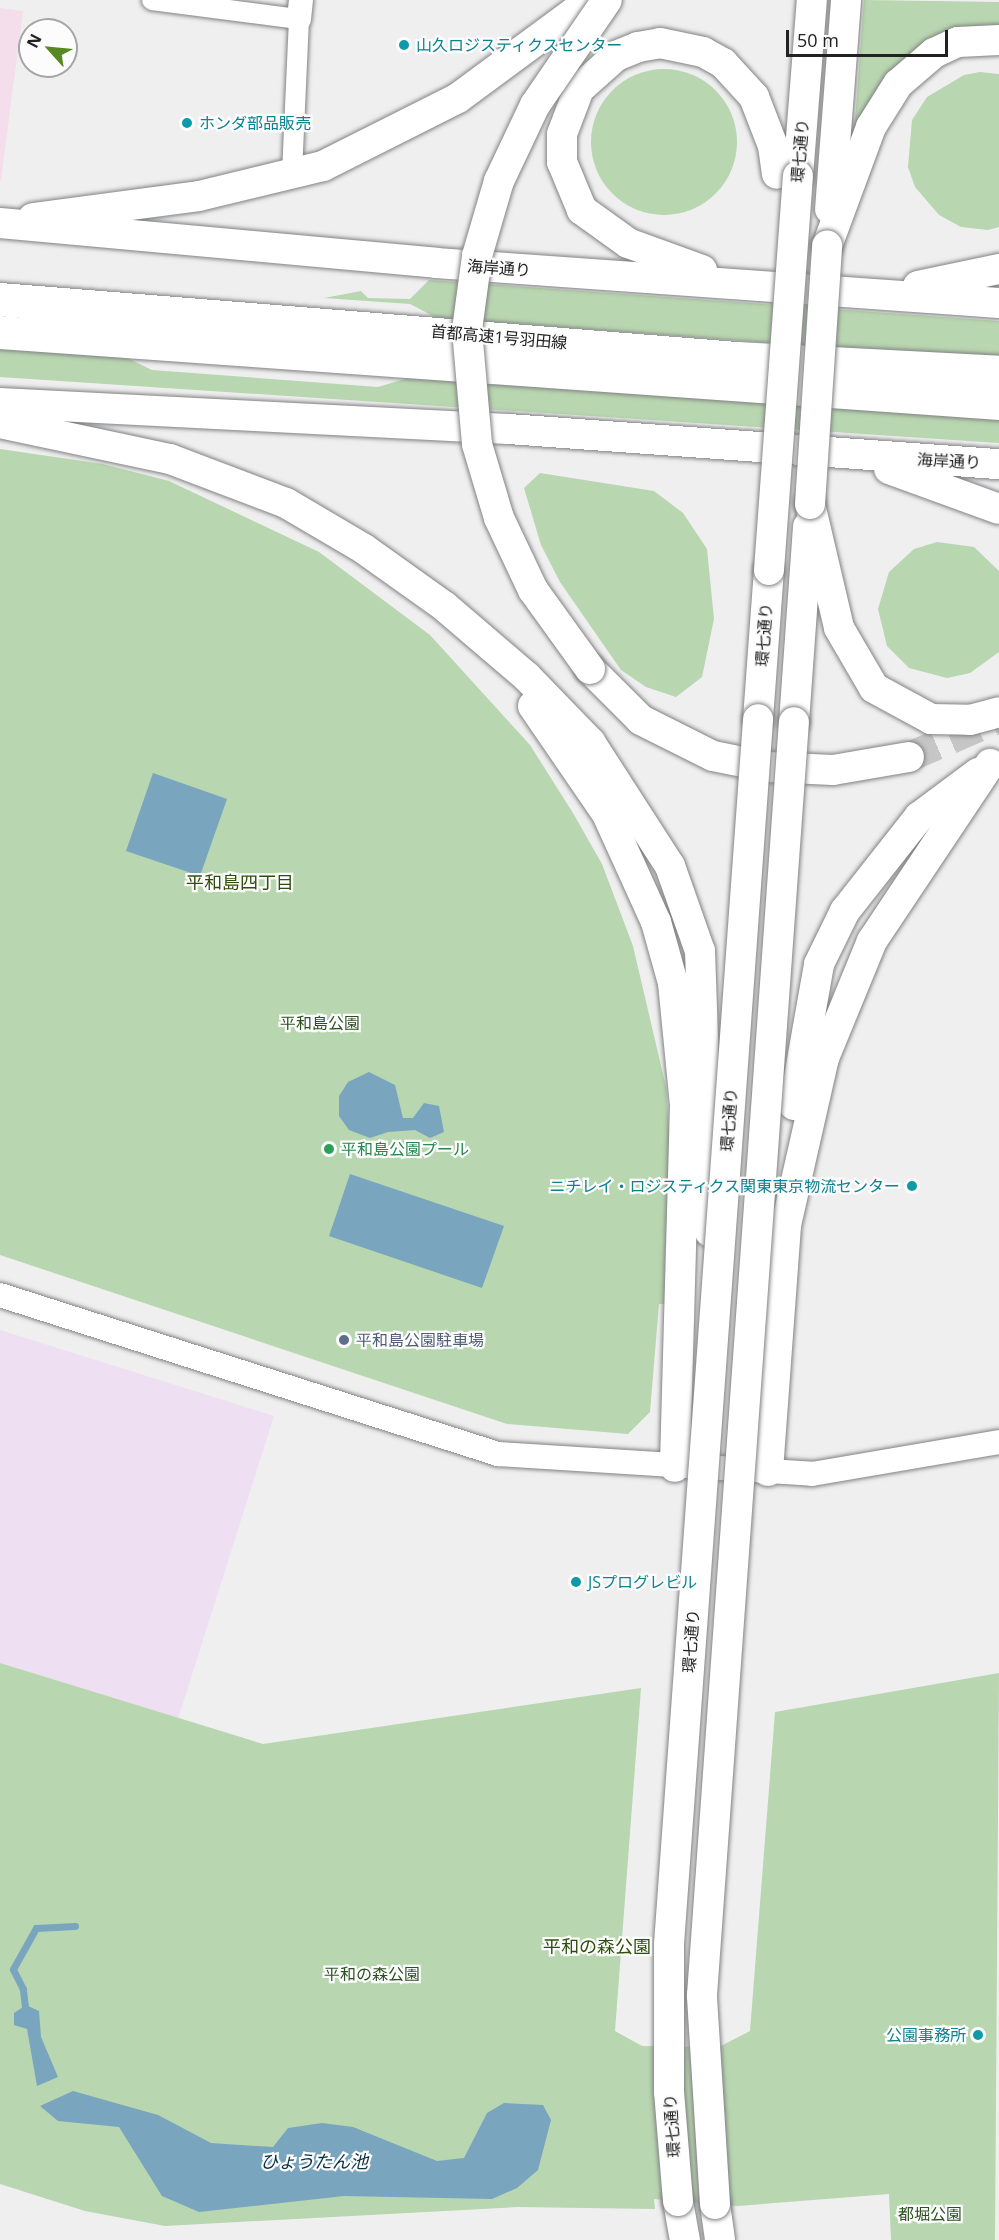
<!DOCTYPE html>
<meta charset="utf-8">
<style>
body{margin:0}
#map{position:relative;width:999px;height:2240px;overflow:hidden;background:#efeff0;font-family:"Open Sans","Noto Sans JP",sans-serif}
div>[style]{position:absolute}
.commercial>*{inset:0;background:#f4deeb}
.industrial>*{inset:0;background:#efdff2}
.green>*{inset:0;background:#b8d6b0}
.round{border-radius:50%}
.water>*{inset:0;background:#79a5bf}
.stream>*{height:7px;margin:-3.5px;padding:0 3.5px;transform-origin:3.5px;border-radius:3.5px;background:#79a5bf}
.primary-tunnel>*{height:30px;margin-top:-15px;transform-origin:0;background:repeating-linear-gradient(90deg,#c6c6c7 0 30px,transparent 0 45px)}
.roads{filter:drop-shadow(0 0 2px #818283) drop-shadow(0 0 2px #818283)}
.minor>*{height:20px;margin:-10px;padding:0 10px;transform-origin:10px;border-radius:10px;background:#fff}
.tertiary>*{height:24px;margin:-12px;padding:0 12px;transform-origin:12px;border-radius:12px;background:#fff}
.primary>*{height:30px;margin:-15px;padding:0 15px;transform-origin:15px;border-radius:15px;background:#fff}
.motorway>*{height:33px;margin:-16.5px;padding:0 16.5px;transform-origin:16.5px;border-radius:16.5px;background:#fff}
.bridges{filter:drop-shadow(0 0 2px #818283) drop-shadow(0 0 2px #818283)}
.primary-bridge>*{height:30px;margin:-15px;padding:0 15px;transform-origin:15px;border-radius:15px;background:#fff}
.dots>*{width:16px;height:16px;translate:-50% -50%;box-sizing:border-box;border:3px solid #fcfcfd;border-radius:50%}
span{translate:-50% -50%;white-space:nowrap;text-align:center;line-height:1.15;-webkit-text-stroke:4.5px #fcfcfd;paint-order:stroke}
.culture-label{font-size:16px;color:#0d838f}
.left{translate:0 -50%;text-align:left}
.right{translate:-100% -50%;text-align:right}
.street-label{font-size:16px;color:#222}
.park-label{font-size:16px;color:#2b521f}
.leisure-label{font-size:16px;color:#27864d}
.service-label{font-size:16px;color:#4e5e75}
.neighbourhood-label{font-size:18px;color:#2e4f0b}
.water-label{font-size:18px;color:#0b3245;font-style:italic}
.north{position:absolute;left:18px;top:18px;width:60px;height:60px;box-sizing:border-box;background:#fcfcfd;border:2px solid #a5a5a5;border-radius:50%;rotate:297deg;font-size:16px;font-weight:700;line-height:24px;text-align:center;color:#222}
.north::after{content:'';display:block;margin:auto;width:21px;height:27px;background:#568921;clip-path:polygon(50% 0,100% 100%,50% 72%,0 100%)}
.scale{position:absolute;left:786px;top:30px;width:162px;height:27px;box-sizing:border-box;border:3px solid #222;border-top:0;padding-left:8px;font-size:18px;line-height:21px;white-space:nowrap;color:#222;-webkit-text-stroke:4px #fcfcfd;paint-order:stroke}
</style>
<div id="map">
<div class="commercial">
<div style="clip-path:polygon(0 8px,23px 11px,1px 180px,0 180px)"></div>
</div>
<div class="industrial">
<div style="clip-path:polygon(0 1330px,274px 1416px,178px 1719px,0 1663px)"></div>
</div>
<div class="green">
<div style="clip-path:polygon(864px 0,999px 2px,999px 33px,968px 33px,853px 148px)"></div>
<div class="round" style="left:591px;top:69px;width:146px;height:146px"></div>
<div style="clip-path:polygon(980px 72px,999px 74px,999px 227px,988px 230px,961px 227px,939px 215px,915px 187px,908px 167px,912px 120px,927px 97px,964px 75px)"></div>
<div style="clip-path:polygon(429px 280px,999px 321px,999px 360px,437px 318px,410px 304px,324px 298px,361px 291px,368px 298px,410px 299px)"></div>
<div style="clip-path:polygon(0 346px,117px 353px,152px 370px,378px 387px,418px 375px,999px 418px,999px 443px,0 377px)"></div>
<div style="clip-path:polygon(0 449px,103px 464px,169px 481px,319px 552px,430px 635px,530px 745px,573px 813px,602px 864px,633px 946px,666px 1087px,673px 1186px,667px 1304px,659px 1304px,650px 1412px,628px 1434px,507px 1424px,0 1255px)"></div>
<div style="clip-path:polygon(540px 473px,654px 491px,683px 513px,707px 549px,714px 619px,702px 677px,676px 697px,646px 687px,621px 670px,560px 582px,541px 545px,524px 488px)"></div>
<div style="clip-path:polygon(937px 542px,974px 547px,999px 571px,999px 652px,970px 673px,947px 678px,909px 668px,887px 646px,878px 609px,889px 572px,914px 549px)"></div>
<div style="clip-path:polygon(0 1663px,263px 1744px,641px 1688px,615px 2031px,642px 2046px,719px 2047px,750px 2031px,775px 1712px,999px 1673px,995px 2240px,891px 2240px,889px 2194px,738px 2206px,654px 2199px,655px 2209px,517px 2207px,165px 2226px,85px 2211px,0 2184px)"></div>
</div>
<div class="water">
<div style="clip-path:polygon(153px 773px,227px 799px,200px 876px,126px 851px)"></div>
<div style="clip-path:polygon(369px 1072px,395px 1085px,403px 1118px,413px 1118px,424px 1103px,439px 1106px,444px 1132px,430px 1138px,415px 1130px,388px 1132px,370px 1138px,349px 1130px,339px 1116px,339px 1096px,348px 1082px)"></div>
<div style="clip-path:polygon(350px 1174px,504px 1226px,482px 1288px,329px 1236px)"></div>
<div style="clip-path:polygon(26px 2005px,39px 2011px,41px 2037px,58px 2077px,37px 2086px,27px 2029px,14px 2025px,14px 2013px)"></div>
<div style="clip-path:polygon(73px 2091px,158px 2115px,211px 2143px,273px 2147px,288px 2128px,322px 2123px,353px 2127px,437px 2161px,464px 2158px,487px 2113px,504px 2103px,543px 2105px,551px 2120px,538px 2170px,517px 2188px,492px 2199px,344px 2196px,199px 2212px,162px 2196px,119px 2127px,58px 2121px,40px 2106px)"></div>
</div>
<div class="stream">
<div style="left:26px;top:2015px;width:26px;rotate:-97deg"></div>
<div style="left:23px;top:1989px;width:22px;rotate:-117deg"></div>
<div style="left:13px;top:1969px;width:47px;rotate:-60.7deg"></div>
<div style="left:36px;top:1928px;width:39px;rotate:-3deg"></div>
</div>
<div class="primary-tunnel">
<div style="left:909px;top:757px;width:98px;rotate:-23.4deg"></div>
</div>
<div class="roads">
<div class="minor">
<div style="left:152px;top:0;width:148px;rotate:7.4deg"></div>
<div style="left:299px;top:19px;width:157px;rotate:92.6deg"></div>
</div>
<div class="tertiary">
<div style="left:299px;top:19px;width:19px;rotate:-84deg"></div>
<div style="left:0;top:1295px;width:523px;rotate:17.71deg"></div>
<div style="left:498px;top:1454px;width:315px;rotate:3.6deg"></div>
<div style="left:812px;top:1474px;width:190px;rotate:-9.7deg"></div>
</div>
<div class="primary">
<div style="left:798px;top:176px;width:177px;rotate:-85.5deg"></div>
<div style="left:830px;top:209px;width:210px;rotate:-85.6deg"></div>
<div style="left:33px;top:218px;width:167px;rotate:-7.5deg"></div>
<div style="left:199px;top:196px;width:128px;rotate:-13.6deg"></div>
<div style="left:323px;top:166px;width:151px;rotate:-26.7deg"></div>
<div style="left:458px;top:98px;width:165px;rotate:-36.4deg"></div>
<div style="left:0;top:223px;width:438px;rotate:5.2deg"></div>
<div style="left:436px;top:263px;width:564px;rotate:4.06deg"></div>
<div style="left:827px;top:246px;width:127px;rotate:-69.7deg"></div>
<div style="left:871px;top:127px;width:51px;rotate:-57.9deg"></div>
<div style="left:898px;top:84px;width:48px;rotate:-40.7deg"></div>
<div style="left:934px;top:53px;width:26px;rotate:-25deg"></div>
<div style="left:958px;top:42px;width:41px;rotate:-2.8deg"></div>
<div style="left:702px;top:270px;width:79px;rotate:-160deg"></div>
<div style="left:628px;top:243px;width:57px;rotate:-144.3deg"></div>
<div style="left:582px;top:210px;width:52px;rotate:-112.6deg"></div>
<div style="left:562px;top:162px;width:28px;rotate:-90deg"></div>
<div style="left:562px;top:134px;width:48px;rotate:-69.3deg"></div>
<div style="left:579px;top:89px;width:50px;rotate:-41.7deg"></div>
<div style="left:616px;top:56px;width:24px;rotate:-22deg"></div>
<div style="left:638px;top:47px;width:22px;rotate:-10deg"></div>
<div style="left:660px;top:43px;width:44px;rotate:11.8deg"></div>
<div style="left:703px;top:52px;width:23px;rotate:29deg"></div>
<div style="left:723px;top:63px;width:46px;rotate:47.6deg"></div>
<div style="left:754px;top:97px;width:53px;rotate:68.8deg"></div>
<div style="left:773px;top:146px;width:28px;rotate:82deg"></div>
<div style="left:918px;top:286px;width:83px;rotate:-11.9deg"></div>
<div style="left:0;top:403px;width:509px;rotate:2.93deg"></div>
<div style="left:508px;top:429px;width:492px;rotate:4.1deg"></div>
<div style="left:0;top:423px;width:174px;rotate:12deg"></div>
<div style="left:170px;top:459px;width:124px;rotate:20.8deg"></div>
<div style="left:286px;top:503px;width:91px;rotate:30.5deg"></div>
<div style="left:364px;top:549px;width:98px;rotate:35.5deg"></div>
<div style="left:444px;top:606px;width:109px;rotate:40.5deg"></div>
<div style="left:527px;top:677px;width:91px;rotate:45.9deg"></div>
<div style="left:590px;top:742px;width:148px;rotate:57.2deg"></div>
<div style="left:670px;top:866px;width:90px;rotate:70.6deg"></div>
<div style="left:700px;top:951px;width:281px;rotate:88deg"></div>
<div style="left:889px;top:469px;width:117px;rotate:20deg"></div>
<div style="left:810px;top:504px;width:127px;rotate:76.8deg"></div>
<div style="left:839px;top:628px;width:69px;rotate:59.7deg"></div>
<div style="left:874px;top:688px;width:65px;rotate:28.5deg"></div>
<div style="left:931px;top:719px;width:39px;rotate:1deg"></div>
<div style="left:970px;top:720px;width:30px;rotate:-15deg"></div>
<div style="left:590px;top:669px;width:72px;rotate:45deg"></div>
<div style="left:641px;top:720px;width:80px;rotate:26.6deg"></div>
<div style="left:713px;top:756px;width:56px;rotate:11.3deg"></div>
<div style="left:768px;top:767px;width:65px;rotate:2.6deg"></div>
<div style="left:833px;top:770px;width:77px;rotate:-9.7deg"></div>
<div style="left:533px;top:706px;width:131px;rotate:55.6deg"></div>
<div style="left:607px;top:814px;width:119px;rotate:65.6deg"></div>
<div style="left:656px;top:922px;width:63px;rotate:74.4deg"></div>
<div style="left:673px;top:983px;width:123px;rotate:84.4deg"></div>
<div style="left:685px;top:1105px;width:362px;rotate:91.6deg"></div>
<div style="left:758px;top:719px;width:149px;rotate:-85.8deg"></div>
<div style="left:794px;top:722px;width:196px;rotate:-85.9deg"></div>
<div style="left:794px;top:1105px;width:143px;rotate:-79.9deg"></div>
<div style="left:819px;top:964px;width:59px;rotate:-63.9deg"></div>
<div style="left:845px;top:911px;width:120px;rotate:-51.8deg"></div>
<div style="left:919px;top:817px;width:74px;rotate:-36.7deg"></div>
<div style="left:768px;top:1471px;width:247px;rotate:-85.8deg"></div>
<div style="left:786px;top:1225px;width:171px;rotate:-77.2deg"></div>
<div style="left:824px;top:1058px;width:126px;rotate:-67.7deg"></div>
<div style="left:872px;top:941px;width:213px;rotate:-56.3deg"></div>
<div style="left:678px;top:2201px;width:40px;rotate:80deg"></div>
<div style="left:715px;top:2204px;width:36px;rotate:82deg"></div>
</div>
<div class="motorway">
<div style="left:0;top:299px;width:738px;rotate:4.58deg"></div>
<div style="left:736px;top:358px;width:263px;rotate:3deg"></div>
<div style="left:0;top:332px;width:1002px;rotate:4.07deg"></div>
</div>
</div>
<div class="bridges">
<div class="primary-bridge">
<div style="left:810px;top:504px;width:259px;rotate:-86.2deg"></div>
<div style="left:769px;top:570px;width:395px;rotate:-85.8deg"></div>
<div style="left:590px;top:669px;width:97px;rotate:-125.8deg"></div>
<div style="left:533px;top:590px;width:80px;rotate:-115.3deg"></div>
<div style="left:499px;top:518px;width:77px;rotate:-106.6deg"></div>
<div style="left:477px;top:444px;width:114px;rotate:-95deg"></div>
<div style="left:467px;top:330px;width:75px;rotate:-82.3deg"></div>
<div style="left:477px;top:256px;width:78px;rotate:-73.7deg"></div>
<div style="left:499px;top:181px;width:84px;rotate:-64.7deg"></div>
<div style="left:535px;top:105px;width:127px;rotate:-55.6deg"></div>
<div style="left:678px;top:2201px;width:109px;rotate:-94.7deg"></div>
<div style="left:669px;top:2092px;width:148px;rotate:-90deg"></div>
<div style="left:669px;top:1944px;width:1228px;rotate:-85.84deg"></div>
<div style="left:715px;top:2204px;width:209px;rotate:-93.6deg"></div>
<div style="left:702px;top:1995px;width:1276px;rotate:-85.87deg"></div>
</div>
</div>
<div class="dots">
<div style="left:404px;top:45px;background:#0f9aa8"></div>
<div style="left:187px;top:123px;background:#0f9aa8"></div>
<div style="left:329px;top:1149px;background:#2e9e5b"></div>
<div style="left:912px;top:1186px;background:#0f9aa8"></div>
<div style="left:344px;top:1340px;background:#5c6f8a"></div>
<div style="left:576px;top:1582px;background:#0f9aa8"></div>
<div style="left:978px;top:2035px;background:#0f9aa8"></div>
</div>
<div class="culture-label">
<span class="left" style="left:416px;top:45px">山久ロジスティクスセンター</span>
<span class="left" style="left:199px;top:123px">ホンダ部品販売</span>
<span class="right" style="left:900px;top:1186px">ニチレイ・ロジスティクス関東東京物流センター</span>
<span class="left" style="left:588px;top:1582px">JSプログレビル</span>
<span class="right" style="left:966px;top:2035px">公園事務所</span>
</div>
<div class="street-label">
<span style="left:800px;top:151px;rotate:-85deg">環七通り</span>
<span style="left:499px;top:268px;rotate:4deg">海岸通り</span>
<span style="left:499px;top:337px;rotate:5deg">首都高速1号羽田線</span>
<span style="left:949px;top:461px;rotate:3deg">海岸通り</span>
<span style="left:764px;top:635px;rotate:-86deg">環七通り</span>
<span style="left:729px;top:1120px;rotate:-86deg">環七通り</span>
<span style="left:691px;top:1641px;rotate:-86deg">環七通り</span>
<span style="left:672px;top:2126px;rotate:-94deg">環七通り</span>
</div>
<div class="park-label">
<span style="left:320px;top:1023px">平和島公園</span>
<span style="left:372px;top:1974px">平和の森公園</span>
<span style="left:930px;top:2214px">都堀公園</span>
</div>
<div class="leisure-label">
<span class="left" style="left:341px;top:1149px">平和島公園プール</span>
</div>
<div class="service-label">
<span class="left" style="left:356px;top:1340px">平和島公園駐車場</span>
</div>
<div class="neighbourhood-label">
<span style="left:240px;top:882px">平和島四丁目</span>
<span style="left:597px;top:1946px">平和の森公園</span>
</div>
<div class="water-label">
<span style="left:314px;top:2161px">ひょうたん池</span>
</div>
<div class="north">N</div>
<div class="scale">50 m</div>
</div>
